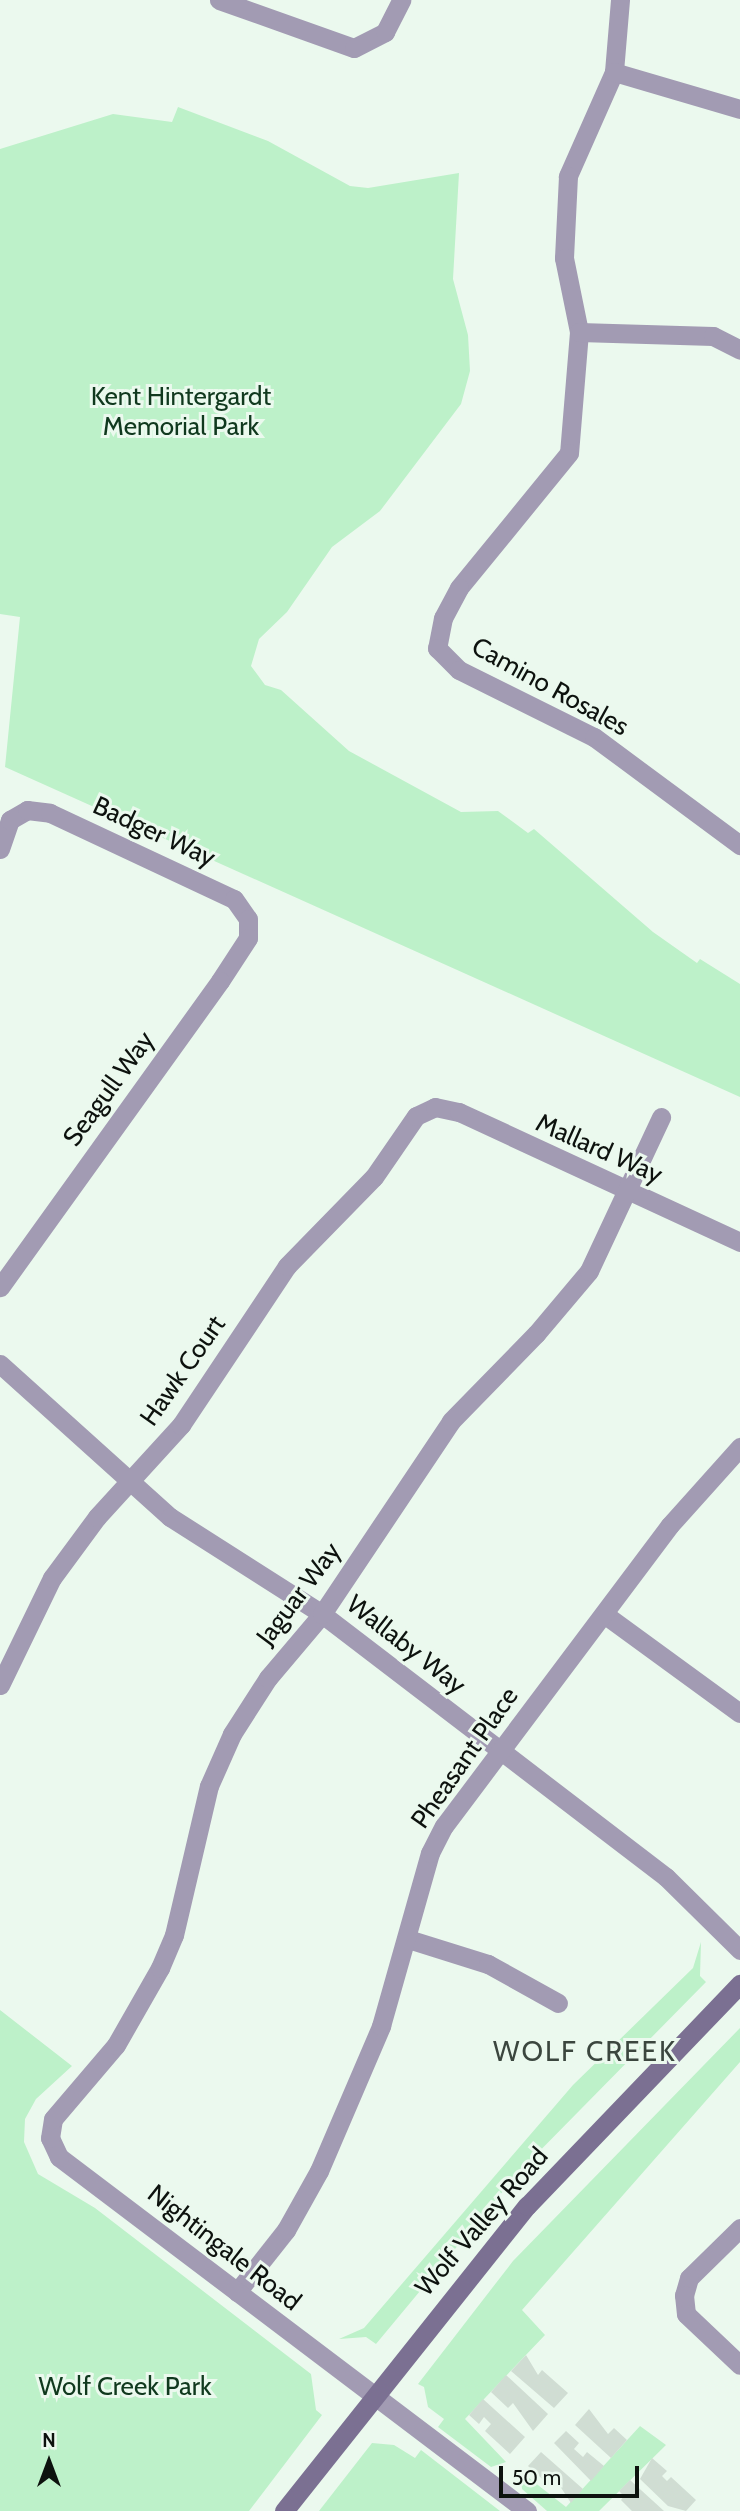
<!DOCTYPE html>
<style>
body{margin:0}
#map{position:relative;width:740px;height:2511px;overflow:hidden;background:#ebf9ee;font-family:Cabin,sans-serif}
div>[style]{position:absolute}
.green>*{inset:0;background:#bdf1c9}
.building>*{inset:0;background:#d0ddd3}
.minor>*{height:19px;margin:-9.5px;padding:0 9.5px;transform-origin:9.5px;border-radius:9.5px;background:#a29bb3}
.secondary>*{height:19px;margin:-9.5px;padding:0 9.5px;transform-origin:9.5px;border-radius:9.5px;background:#7b7092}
span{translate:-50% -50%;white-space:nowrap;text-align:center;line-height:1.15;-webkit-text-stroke:6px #ebf9ee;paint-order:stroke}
.park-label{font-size:26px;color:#10391e}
.street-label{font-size:26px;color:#0d120e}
.neighbourhood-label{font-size:28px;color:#3b463e;letter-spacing:2px}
.north{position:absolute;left:14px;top:2427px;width:70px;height:70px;-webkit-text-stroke:5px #ebf9ee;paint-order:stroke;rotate:0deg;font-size:19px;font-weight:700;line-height:28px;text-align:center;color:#0d120e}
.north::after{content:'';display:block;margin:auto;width:24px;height:32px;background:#0d120e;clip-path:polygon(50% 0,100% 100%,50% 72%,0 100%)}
.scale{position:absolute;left:499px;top:2466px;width:140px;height:32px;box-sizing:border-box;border:4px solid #0d120e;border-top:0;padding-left:9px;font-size:21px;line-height:24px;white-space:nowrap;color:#0d120e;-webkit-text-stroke:5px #ebf9ee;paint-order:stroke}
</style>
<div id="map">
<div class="green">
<div style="clip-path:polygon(178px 107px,268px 141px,350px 186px,368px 188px,459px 173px,453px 279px,468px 335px,470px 371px,461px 404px,380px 511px,332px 547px,287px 612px,259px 639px,251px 666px,265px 685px,281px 690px,349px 751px,461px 812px,498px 811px,528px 833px,534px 829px,653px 932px,697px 963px,700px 959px,740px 984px,740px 1097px,5px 767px,20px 617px,0 614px,0 149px,113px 114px,172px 122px)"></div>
<div style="clip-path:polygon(701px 1942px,700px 1976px,706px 1982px,518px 2173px,376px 2344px,366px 2337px,339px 2339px,364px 2328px,573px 2085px,693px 1968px)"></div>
<div style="clip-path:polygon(0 2010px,72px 2066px,36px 2099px,25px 2119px,24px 2142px,38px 2174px,95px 2208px,311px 2374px,316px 2410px,322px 2415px,249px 2511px,0 2511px)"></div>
<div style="clip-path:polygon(740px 2028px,740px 2062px,522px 2310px,545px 2335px,465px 2419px,506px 2462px,491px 2467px,438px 2427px,444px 2419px,428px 2407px,424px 2387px,418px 2384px,513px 2261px)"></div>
<div style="clip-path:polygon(640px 2426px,666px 2445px,599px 2511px,547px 2511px,522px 2489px,520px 2471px,566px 2507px)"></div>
<div style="clip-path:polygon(372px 2443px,394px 2445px,415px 2458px,421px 2450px,500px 2511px,319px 2511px)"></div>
</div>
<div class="building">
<div style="clip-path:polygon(526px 2355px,538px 2375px,542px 2370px,568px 2393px,554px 2408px,511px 2371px)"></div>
<div style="clip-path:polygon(506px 2375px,548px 2414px,533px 2431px,513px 2403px,508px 2408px,491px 2392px)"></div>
<div style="clip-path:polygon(483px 2399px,525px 2437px,510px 2454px,485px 2431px,491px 2424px,484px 2417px,479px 2424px,469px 2415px)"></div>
<div style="clip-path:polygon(589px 2409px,608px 2434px,614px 2428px,627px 2440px,611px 2458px,575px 2425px)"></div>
<div style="clip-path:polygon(566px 2431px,579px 2443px,574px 2449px,583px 2457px,587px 2452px,604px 2466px,591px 2481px,554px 2443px)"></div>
<div style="clip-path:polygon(541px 2452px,583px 2489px,571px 2503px,556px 2480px,550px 2486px,528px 2466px)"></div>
<div style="clip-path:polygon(652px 2458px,667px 2471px,662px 2476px,667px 2481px,671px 2477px,696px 2500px,686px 2511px,668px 2506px,640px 2479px)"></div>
<div style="clip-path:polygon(630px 2480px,664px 2511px,632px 2511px,621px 2500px,624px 2496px,619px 2491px)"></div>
</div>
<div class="minor">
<div style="left:219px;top:0;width:143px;rotate:19.6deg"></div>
<div style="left:354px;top:48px;width:35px;rotate:-27deg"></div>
<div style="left:385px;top:32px;width:36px;rotate:-63deg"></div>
<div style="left:620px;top:0;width:72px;rotate:94.8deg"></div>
<div style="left:614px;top:72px;width:114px;rotate:113.9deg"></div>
<div style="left:568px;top:176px;width:82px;rotate:92.8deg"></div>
<div style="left:564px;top:258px;width:76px;rotate:78.5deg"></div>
<div style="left:579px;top:332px;width:121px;rotate:94.7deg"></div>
<div style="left:569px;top:453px;width:174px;rotate:129.2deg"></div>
<div style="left:459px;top:588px;width:34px;rotate:118deg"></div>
<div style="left:443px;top:618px;width:31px;rotate:101deg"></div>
<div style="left:437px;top:648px;width:31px;rotate:45deg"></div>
<div style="left:459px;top:670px;width:151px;rotate:26.4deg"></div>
<div style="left:594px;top:737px;width:182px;rotate:36.5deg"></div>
<div style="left:614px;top:72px;width:131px;rotate:16.4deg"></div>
<div style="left:579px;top:332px;width:134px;rotate:1.7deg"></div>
<div style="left:713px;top:336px;width:30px;rotate:27deg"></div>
<div style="left:0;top:849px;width:31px;rotate:-71deg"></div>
<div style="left:10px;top:820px;width:20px;rotate:-30deg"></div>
<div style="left:27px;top:810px;width:23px;rotate:7deg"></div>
<div style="left:50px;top:813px;width:203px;rotate:25.1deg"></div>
<div style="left:234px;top:899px;width:24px;rotate:55deg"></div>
<div style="left:248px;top:919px;width:19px;rotate:90deg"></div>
<div style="left:248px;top:938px;width:51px;rotate:123.1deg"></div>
<div style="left:220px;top:981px;width:377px;rotate:125.7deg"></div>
<div style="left:0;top:1364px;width:229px;rotate:42deg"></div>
<div style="left:170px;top:1517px;width:180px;rotate:32.5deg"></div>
<div style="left:322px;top:1614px;width:433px;rotate:37.4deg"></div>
<div style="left:666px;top:1877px;width:104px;rotate:44.6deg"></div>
<div style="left:604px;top:1614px;width:168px;rotate:36.1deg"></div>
<div style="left:0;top:1685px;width:119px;rotate:-64.1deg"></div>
<div style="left:52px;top:1578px;width:76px;rotate:-53.6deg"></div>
<div style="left:97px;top:1517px;width:125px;rotate:-47.6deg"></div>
<div style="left:181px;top:1425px;width:191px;rotate:-56.3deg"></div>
<div style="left:287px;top:1266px;width:124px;rotate:-45.7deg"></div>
<div style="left:374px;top:1177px;width:74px;rotate:-55.5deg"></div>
<div style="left:416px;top:1116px;width:21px;rotate:-25deg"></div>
<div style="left:435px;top:1107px;width:25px;rotate:12deg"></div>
<div style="left:459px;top:1112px;width:310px;rotate:24.8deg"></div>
<div style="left:408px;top:1939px;width:84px;rotate:17.4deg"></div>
<div style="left:488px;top:1964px;width:80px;rotate:29.1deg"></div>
<div style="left:740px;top:2228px;width:71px;rotate:135.6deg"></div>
<div style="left:689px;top:2278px;width:18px;rotate:106deg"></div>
<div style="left:684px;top:2295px;width:19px;rotate:84deg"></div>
<div style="left:686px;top:2314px;width:74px;rotate:43.4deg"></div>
<div style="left:237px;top:2292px;width:79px;rotate:-51.7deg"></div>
<div style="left:286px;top:2230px;width:68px;rotate:-60.8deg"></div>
<div style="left:319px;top:2171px;width:158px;rotate:-66.8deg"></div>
<div style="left:381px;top:2026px;width:180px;rotate:-74.2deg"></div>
<div style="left:430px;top:1853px;width:30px;rotate:-63deg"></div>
<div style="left:444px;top:1826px;width:376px;rotate:-53.1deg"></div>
<div style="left:670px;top:1525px;width:105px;rotate:-48.1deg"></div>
<div style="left:527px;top:2511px;width:587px;rotate:-142.9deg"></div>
<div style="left:59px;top:2157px;width:21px;rotate:-115deg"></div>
<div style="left:50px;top:2138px;width:19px;rotate:-81deg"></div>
<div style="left:53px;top:2119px;width:97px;rotate:-49.6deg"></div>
<div style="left:116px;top:2045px;width:89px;rotate:-60.3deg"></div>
<div style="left:160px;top:1968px;width:36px;rotate:-67deg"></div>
<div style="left:174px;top:1935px;width:153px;rotate:-76.8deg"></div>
<div style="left:209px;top:1786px;width:57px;rotate:-66.1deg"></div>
<div style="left:232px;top:1734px;width:67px;rotate:-57.3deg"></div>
<div style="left:268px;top:1678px;width:84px;rotate:-49.8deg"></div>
<div style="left:322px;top:1614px;width:232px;rotate:-56.2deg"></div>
<div style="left:451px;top:1421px;width:122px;rotate:-45.7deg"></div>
<div style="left:536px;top:1334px;width:82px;rotate:-49.9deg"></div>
<div style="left:589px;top:1271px;width:170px;rotate:-64.9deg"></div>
</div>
<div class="secondary">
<div style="left:284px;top:2511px;width:390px;rotate:-51.5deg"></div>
<div style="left:527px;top:2206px;width:308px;rotate:-46.2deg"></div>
</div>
<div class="park-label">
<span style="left:181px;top:412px">Kent Hintergardt<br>Memorial Park</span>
<span style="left:125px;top:2387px">Wolf Creek Park</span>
</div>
<div class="street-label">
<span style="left:550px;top:687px;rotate:29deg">Camino Rosales</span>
<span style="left:154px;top:832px;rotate:25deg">Badger Way</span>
<span style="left:109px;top:1089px;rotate:-54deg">Seagull Way</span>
<span style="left:599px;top:1149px;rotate:24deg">Mallard Way</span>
<span style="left:183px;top:1371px;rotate:-55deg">Hawk Court</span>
<span style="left:299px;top:1594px;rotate:-53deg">Jaguar Way</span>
<span style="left:406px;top:1645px;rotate:38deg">Wallaby Way</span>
<span style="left:465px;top:1758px;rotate:-55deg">Pheasant Place</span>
<span style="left:482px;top:2222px;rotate:-49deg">Wolf Valley Road</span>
<span style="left:224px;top:2248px;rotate:38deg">Nightingale Road</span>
</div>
<div class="neighbourhood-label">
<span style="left:585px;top:2051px">WOLF CREEK</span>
</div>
<div class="north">N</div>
<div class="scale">50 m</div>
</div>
